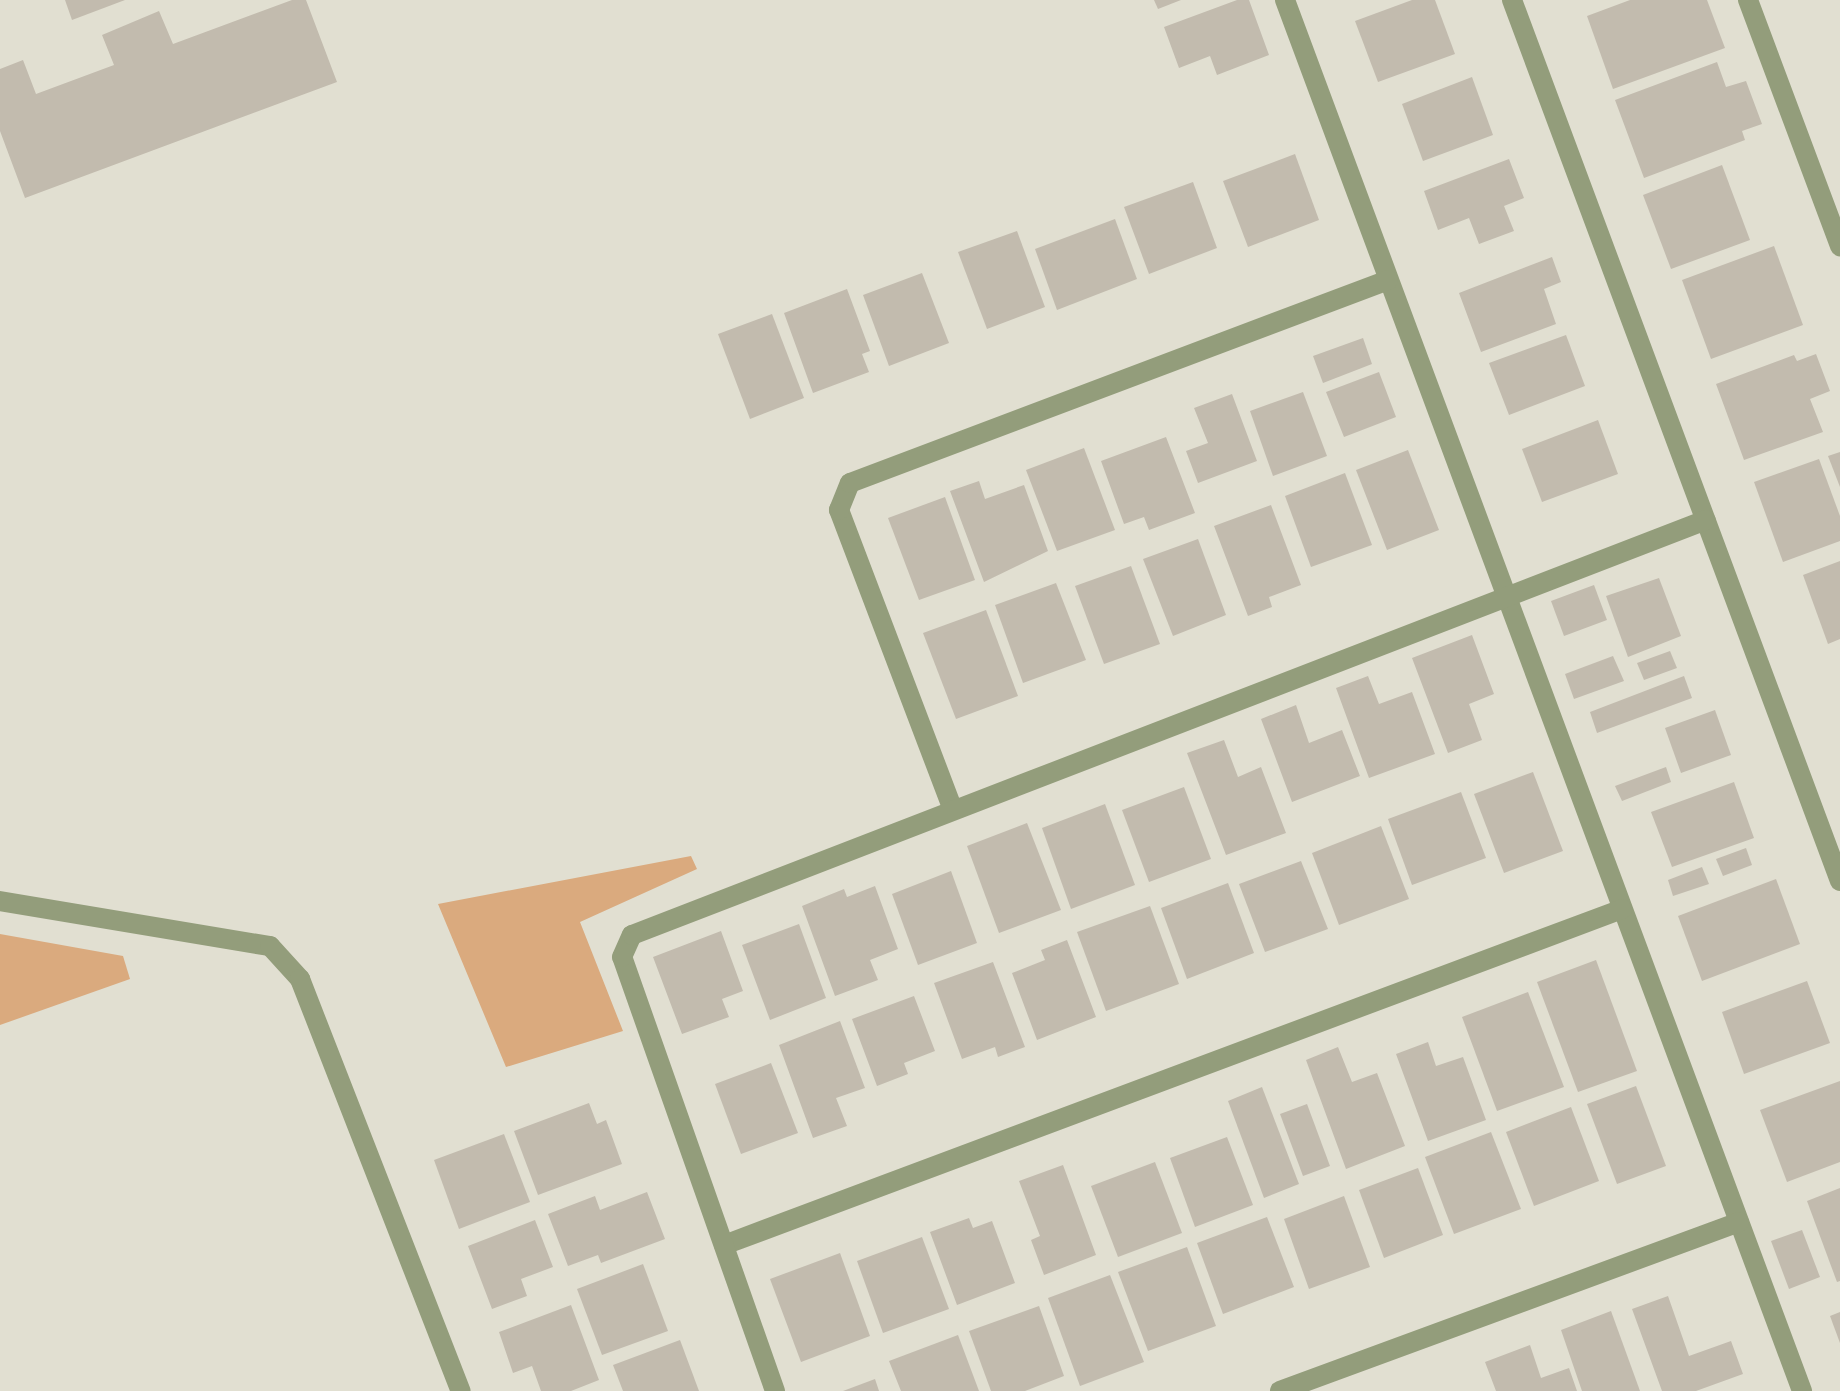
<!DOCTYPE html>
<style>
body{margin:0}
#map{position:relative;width:1840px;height:1391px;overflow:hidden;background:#e1dfd1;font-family:"Roboto Condensed",sans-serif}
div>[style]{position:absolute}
.green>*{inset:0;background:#daaa7e}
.building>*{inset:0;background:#c2bbae}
.minor>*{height:20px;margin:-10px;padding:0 10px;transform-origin:10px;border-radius:10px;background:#939d7b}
span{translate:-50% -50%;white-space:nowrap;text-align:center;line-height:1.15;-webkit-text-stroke:7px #e1dfd1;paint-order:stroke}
</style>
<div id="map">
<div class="green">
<div style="clip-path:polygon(691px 856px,697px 869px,580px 922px,623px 1031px,506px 1067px,438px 904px)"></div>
<div style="clip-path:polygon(0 934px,123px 956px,130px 979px,0 1025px)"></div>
</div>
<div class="building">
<div style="clip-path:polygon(65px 0,125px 0,72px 20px)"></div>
<div style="clip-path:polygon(292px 0,306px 0,337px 82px,25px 198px,0 131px,0 69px,23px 60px,36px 94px,114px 65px,102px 35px,159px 11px,173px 44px)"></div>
<div style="clip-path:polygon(1154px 0,1181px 0,1158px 9px)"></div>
<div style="clip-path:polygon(1237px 0,1249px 0,1269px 55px,1217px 75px,1210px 56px,1179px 68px,1164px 27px)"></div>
<div style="clip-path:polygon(1412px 0,1435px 0,1455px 54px,1378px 82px,1355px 21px)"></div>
<div style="clip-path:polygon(1630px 0,1707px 0,1725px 48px,1613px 89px,1587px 16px)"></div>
<div style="clip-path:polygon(1717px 62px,1726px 87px,1746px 81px,1762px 124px,1742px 131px,1745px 140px,1644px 178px,1615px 100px)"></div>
<div style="clip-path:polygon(1472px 77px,1493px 135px,1423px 161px,1402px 104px)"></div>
<div style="clip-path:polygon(1295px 154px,1319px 220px,1248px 247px,1223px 181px)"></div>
<div style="clip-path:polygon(1509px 159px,1524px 198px,1504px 206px,1514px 231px,1479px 244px,1469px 218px,1438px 230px,1424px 191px)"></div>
<div style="clip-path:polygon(1722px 165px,1750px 240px,1671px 269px,1643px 195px)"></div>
<div style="clip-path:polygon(1193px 182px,1217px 248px,1149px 274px,1124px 207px)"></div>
<div style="clip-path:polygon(1115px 219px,1137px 279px,1057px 310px,1035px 249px)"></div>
<div style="clip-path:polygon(1017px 231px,1045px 307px,987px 329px,958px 252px)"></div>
<div style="clip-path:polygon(1774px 246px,1803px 325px,1711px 359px,1682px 280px)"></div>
<div style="clip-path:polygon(1552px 257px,1561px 282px,1544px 289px,1556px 324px,1481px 352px,1459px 293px)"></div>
<div style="clip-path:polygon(922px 273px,949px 343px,889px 366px,863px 295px)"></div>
<div style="clip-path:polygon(847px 289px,870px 351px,862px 354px,869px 372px,813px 393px,784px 313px)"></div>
<div style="clip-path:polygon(772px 314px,804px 398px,750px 419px,718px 334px)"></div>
<div style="clip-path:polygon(1566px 335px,1585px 386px,1509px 415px,1489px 363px)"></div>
<div style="clip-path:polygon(1363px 338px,1372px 364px,1323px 383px,1313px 356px)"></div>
<div style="clip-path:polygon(1816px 354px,1830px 391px,1810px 399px,1823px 432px,1744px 460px,1716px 384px,1794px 355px,1797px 361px)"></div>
<div style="clip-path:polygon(1379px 372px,1396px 417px,1344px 437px,1326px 392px)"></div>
<div style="clip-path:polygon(1303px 392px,1327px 456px,1273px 476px,1250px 411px)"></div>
<div style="clip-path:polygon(1232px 394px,1257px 461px,1198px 483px,1186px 451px,1208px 443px,1194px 408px)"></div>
<div style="clip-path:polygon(1598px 420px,1618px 474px,1542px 502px,1522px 449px)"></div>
<div style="clip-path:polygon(1166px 437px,1195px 513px,1149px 530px,1144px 517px,1124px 524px,1101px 461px)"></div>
<div style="clip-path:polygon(1084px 448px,1115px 530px,1057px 551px,1026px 470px)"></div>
<div style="clip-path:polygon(1408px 450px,1439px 530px,1387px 550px,1356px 470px)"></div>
<div style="clip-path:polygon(1840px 452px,1840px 487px,1828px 456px)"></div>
<div style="clip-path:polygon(1819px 459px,1840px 516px,1840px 541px,1783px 562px,1754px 482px)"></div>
<div style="clip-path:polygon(1345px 473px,1372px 545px,1311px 567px,1285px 496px)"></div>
<div style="clip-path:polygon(979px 481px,985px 499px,1024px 485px,1048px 551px,984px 582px,950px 491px)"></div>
<div style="clip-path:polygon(945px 497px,975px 580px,919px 600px,888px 518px)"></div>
<div style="clip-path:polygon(1271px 505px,1301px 585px,1269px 597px,1272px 607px,1248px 616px,1214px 526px)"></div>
<div style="clip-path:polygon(1198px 539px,1226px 615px,1173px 636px,1143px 559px)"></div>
<div style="clip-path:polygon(1840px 561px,1840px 639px,1828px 644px,1803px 575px)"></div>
<div style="clip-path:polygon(1131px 566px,1160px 644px,1104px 664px,1075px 586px)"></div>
<div style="clip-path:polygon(1659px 578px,1681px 636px,1628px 657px,1606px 596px)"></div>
<div style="clip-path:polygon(1056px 583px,1086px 660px,1023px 683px,995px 605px)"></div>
<div style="clip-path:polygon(1594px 585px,1607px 620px,1564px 636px,1551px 601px)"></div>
<div style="clip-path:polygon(986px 610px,1018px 696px,956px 719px,923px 633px)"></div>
<div style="clip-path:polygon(1472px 635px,1494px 694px,1469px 704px,1482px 740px,1448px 753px,1412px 658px)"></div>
<div style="clip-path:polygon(1670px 651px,1677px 668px,1644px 680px,1637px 663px)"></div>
<div style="clip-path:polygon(1613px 656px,1624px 681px,1574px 699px,1565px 674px)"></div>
<div style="clip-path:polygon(1368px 676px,1379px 704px,1412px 692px,1435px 754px,1369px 778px,1336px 688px)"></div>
<div style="clip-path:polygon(1684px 676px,1692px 698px,1597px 733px,1590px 712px)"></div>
<div style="clip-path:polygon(1296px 705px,1309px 743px,1342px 730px,1360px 776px,1292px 802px,1261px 719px)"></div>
<div style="clip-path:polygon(1715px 710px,1731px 755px,1681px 773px,1665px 728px)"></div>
<div style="clip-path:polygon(1224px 740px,1238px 777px,1261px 767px,1286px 833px,1226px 855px,1187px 753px)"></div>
<div style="clip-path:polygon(1666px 767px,1671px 782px,1622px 801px,1615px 786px)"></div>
<div style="clip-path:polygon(1533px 772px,1563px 851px,1504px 873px,1474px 794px)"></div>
<div style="clip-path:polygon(1734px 782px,1754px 838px,1672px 867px,1651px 812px)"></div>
<div style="clip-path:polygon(1184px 787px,1211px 859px,1149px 882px,1122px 810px)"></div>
<div style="clip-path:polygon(1461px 792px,1486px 858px,1412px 885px,1388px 819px)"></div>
<div style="clip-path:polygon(1105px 804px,1135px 885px,1071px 909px,1042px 828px)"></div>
<div style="clip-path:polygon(1027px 823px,1061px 910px,999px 933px,967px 846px)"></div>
<div style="clip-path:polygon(1381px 826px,1409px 899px,1339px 925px,1312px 853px)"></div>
<div style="clip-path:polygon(1746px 848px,1752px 865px,1723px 876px,1716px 859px)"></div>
<div style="clip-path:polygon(1301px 861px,1328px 929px,1265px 952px,1239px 884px)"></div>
<div style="clip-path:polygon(1702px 867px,1709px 884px,1673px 896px,1668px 880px)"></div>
<div style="clip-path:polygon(951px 871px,977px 943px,918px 965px,892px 894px)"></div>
<div style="clip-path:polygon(1776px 879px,1800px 944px,1702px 981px,1678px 916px)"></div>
<div style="clip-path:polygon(1228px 883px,1254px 953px,1187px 979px,1161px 908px)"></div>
<div style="clip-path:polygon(875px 886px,898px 949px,870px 960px,878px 980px,835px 996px,802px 906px,844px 889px,847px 897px)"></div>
<div style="clip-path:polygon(1150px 906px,1179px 984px,1106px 1011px,1077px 932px)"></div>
<div style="clip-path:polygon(799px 924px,826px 998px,770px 1020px,742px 945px)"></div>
<div style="clip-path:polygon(721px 931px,743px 991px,722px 999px,729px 1017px,682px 1034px,653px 957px)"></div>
<div style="clip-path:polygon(1067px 940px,1096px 1017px,1037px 1040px,1012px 973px,1045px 960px,1041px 950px)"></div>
<div style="clip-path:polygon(1596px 960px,1637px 1071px,1578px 1092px,1537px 982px)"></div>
<div style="clip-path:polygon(993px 962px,1025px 1047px,998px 1057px,995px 1047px,962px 1059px,934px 983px)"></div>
<div style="clip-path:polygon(1807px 981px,1830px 1043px,1744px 1074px,1722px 1012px)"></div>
<div style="clip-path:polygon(1528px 992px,1564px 1087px,1497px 1111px,1462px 1017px)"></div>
<div style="clip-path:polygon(914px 996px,935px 1051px,904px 1063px,908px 1074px,877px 1086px,852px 1019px)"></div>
<div style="clip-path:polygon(840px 1021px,865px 1088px,836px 1098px,847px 1126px,813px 1138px,779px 1045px)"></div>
<div style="clip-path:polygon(1428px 1042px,1436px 1066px,1463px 1057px,1486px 1120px,1428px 1141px,1396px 1054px)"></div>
<div style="clip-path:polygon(1338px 1047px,1352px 1082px,1377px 1073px,1405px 1146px,1346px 1169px,1306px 1060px)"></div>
<div style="clip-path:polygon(771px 1063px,798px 1133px,741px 1154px,715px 1084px)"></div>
<div style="clip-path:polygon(1840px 1081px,1840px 1162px,1787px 1182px,1760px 1110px)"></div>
<div style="clip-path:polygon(1636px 1086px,1666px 1166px,1617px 1184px,1587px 1104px)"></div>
<div style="clip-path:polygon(1262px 1087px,1299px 1184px,1264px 1198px,1228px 1101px)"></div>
<div style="clip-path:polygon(589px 1103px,597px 1124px,606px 1120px,622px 1164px,538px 1195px,514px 1131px)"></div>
<div style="clip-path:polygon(1307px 1104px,1330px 1166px,1303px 1176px,1280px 1114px)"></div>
<div style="clip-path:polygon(1571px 1107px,1599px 1181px,1534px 1206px,1506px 1132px)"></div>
<div style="clip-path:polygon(1491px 1132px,1521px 1209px,1454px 1234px,1425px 1157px)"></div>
<div style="clip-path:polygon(504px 1134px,530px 1202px,459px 1229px,434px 1160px)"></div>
<div style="clip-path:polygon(1227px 1137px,1253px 1205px,1195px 1227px,1170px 1158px)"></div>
<div style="clip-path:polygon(1155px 1162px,1182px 1233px,1118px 1257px,1091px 1186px)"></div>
<div style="clip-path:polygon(1063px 1165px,1096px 1255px,1044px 1275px,1031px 1240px,1040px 1236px,1019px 1181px)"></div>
<div style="clip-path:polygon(1418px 1168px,1443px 1235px,1384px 1258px,1359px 1190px)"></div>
<div style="clip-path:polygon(1840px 1188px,1840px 1281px,1837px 1282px,1807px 1201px)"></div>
<div style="clip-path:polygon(647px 1192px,665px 1239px,601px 1263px,598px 1255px,568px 1266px,548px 1214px,595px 1196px,600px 1210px)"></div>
<div style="clip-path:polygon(1344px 1196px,1370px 1267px,1309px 1289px,1284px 1219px)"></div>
<div style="clip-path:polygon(1267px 1217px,1294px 1287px,1223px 1314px,1197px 1243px)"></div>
<div style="clip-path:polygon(969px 1218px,973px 1228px,992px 1221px,1015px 1283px,957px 1305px,930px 1232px)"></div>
<div style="clip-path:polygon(535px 1220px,553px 1267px,521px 1279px,527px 1296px,492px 1309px,468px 1246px)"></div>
<div style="clip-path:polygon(1802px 1230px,1820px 1277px,1789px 1289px,1771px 1241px)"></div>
<div style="clip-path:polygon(922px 1237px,949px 1309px,883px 1333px,857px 1261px)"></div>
<div style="clip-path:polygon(1187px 1247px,1216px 1326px,1148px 1351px,1118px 1272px)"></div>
<div style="clip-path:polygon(840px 1253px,870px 1336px,801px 1362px,770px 1279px)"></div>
<div style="clip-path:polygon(643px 1264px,668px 1331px,602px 1355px,577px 1289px)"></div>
<div style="clip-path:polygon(1110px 1275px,1144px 1362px,1080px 1386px,1048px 1298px)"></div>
<div style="clip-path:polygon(1668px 1296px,1689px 1356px,1731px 1341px,1743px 1374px,1696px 1391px,1662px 1391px,1632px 1309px)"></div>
<div style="clip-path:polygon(571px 1305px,599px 1380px,571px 1391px,541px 1391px,532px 1366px,513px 1373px,499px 1332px)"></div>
<div style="clip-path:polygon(1039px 1306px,1064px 1376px,1025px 1391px,991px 1391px,969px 1331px)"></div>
<div style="clip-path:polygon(1611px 1311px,1640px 1391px,1582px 1391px,1561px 1330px)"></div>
<div style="clip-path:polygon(1840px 1312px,1840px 1343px,1830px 1316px)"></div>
<div style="clip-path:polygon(958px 1335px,979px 1391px,901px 1391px,889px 1361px)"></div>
<div style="clip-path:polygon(680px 1340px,699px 1391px,623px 1391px,613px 1365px)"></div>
<div style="clip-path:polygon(1530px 1345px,1541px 1378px,1569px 1368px,1577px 1391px,1496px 1391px,1485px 1362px)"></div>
<div style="clip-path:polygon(875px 1379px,879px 1391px,843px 1391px)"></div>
</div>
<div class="minor">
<div style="left:1285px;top:0;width:1484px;rotate:69.61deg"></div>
<div style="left:1512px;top:0;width:940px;rotate:69.58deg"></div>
<div style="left:1748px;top:0;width:263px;rotate:69.5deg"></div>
<div style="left:953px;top:810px;width:321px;rotate:-110.8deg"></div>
<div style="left:839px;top:510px;width:29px;rotate:-68deg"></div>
<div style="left:850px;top:483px;width:575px;rotate:-20.67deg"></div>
<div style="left:0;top:901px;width:274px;rotate:9.5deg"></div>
<div style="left:270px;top:946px;width:45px;rotate:47.7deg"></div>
<div style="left:300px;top:979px;width:442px;rotate:68.7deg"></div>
<div style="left:724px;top:1245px;width:959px;rotate:-20.51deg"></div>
<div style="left:775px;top:1391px;width:460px;rotate:-109.4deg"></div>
<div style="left:622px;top:957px;width:24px;rotate:-66deg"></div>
<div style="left:632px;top:935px;width:1151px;rotate:-21.13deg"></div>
<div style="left:1280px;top:1391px;width:489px;rotate:-20.2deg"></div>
</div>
</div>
